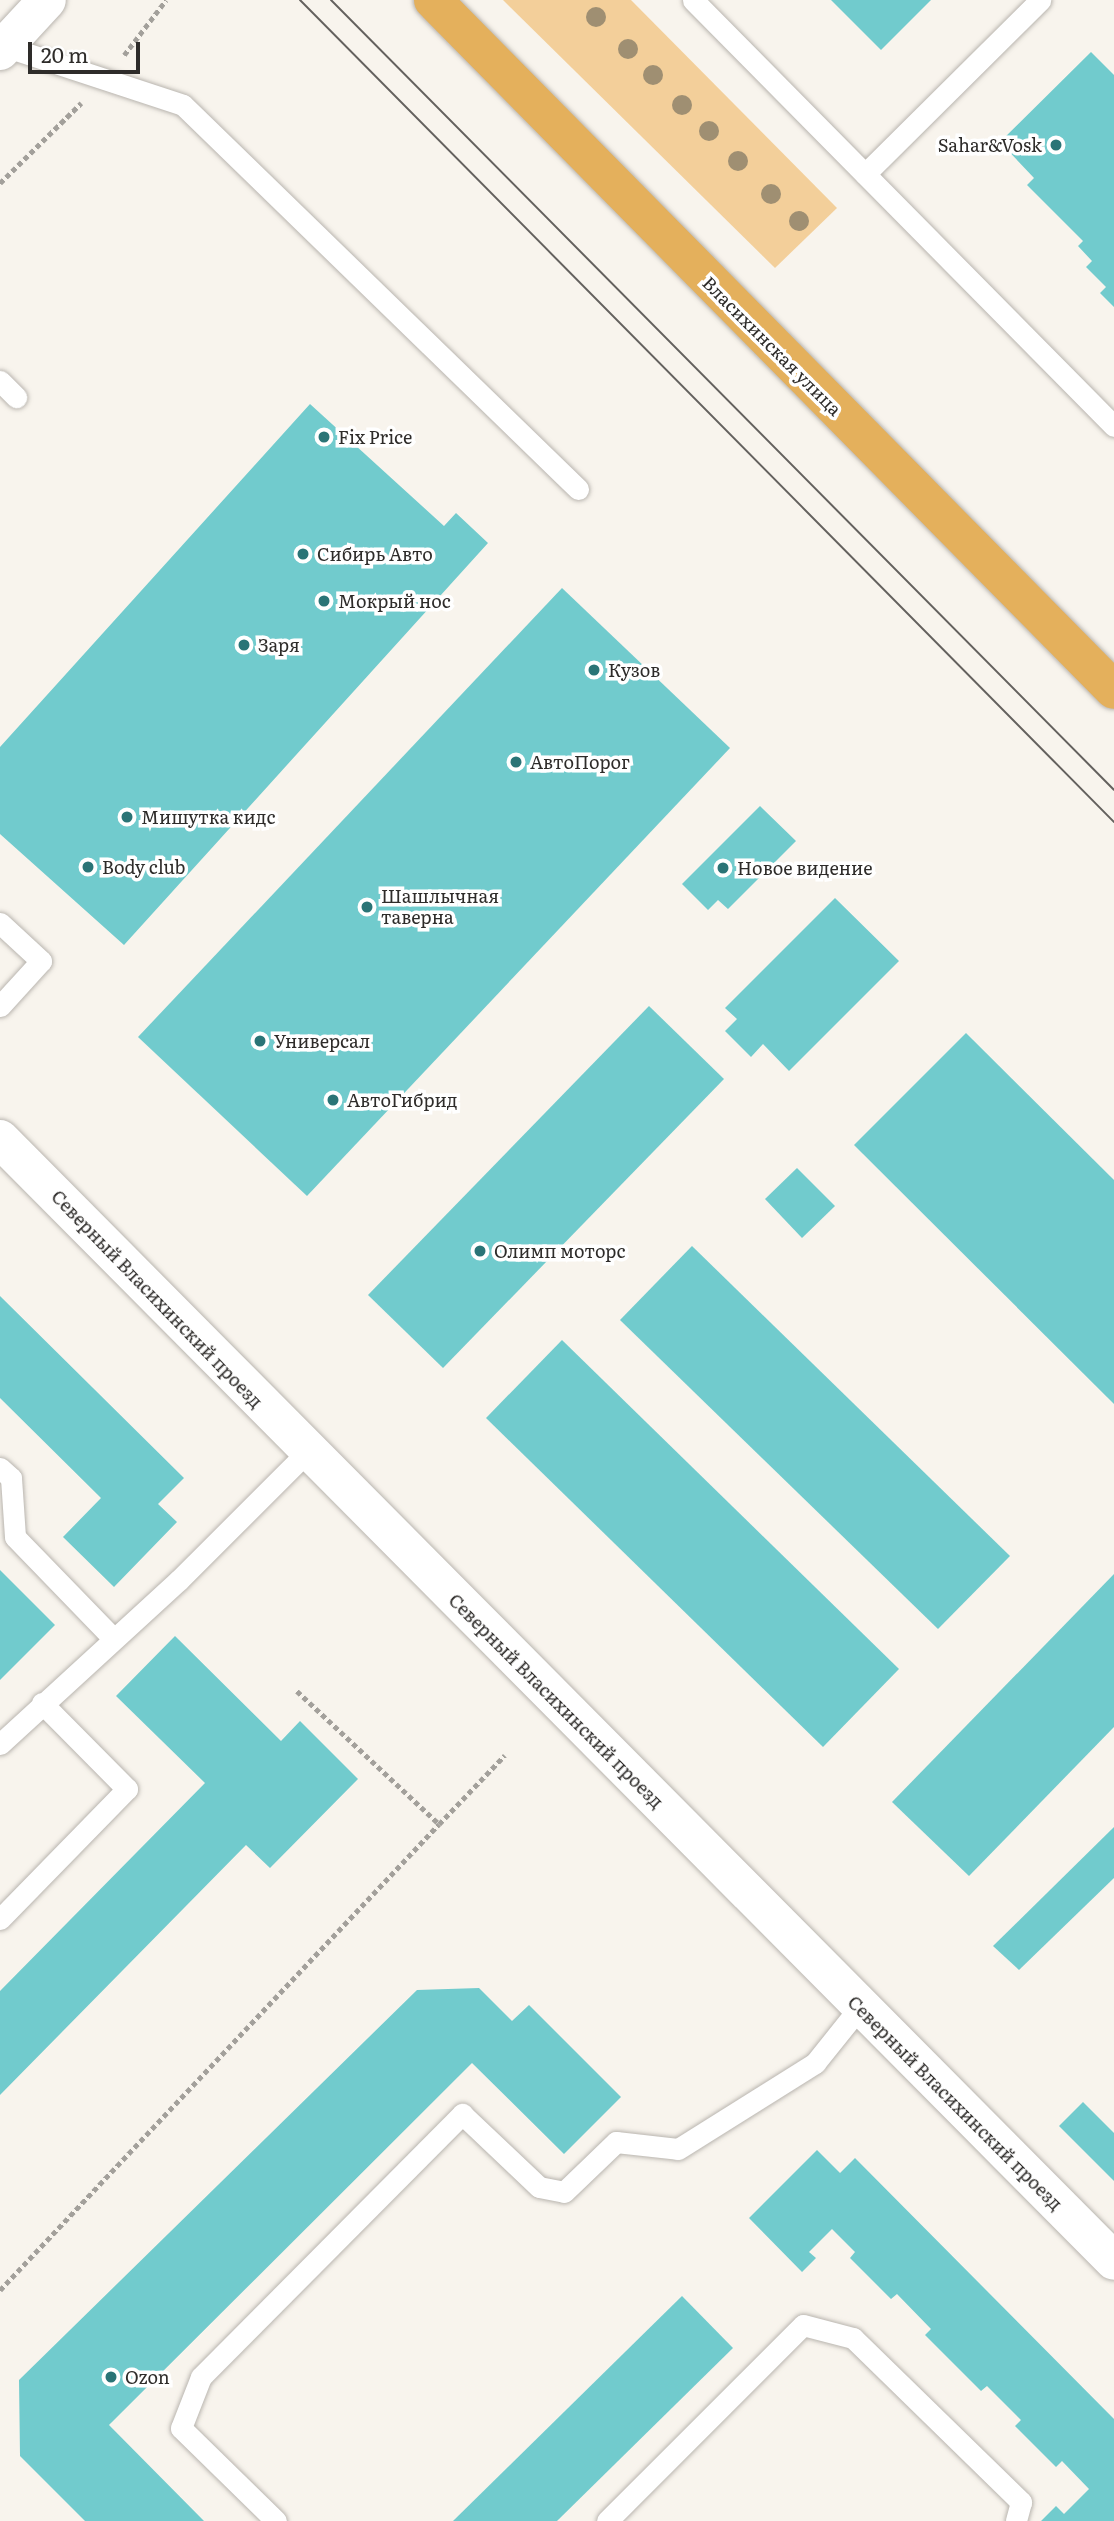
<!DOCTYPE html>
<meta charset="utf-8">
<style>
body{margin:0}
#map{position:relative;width:1114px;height:2521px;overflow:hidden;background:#f8f4ed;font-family:Literata,serif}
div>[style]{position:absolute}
.green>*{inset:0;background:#f3cf9a}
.building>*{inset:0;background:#71cbcd}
.path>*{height:4.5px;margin-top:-2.25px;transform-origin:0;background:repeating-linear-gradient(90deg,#a3a09b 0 5px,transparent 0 8.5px)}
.roads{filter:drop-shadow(0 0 2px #b9b5af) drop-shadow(0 0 2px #b9b5af)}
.lane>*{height:21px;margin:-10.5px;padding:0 10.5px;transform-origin:10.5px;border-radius:10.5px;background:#fff}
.street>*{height:38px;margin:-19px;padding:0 19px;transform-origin:19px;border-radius:19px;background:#fff}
.highway>*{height:38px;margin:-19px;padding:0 19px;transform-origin:19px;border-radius:19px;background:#e4b05c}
.tram>*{height:2px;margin:-1px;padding:0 1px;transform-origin:1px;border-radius:1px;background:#64615e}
.trees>*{width:20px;height:20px;margin:-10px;border-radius:50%;background:#9f8f72}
.dots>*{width:19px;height:19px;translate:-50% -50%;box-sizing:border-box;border:4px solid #fff;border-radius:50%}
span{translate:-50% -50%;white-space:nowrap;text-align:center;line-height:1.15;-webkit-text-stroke:7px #fff;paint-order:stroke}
.poi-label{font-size:18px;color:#2e2c2a}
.right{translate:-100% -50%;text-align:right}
.left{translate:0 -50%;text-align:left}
.street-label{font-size:18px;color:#2e2c2a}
.scale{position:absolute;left:28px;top:42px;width:112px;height:32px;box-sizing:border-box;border:4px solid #2e2c2a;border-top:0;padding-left:9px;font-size:21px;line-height:24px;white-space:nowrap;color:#2e2c2a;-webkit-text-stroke:5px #fff;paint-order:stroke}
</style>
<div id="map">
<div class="green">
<div style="clip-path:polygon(503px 0,631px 0,837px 208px,775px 268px)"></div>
</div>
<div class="building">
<div style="clip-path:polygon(831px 0,931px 0,881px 50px)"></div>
<div style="clip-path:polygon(1091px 52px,1114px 75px,1114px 307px,1100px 293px,1106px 287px,1086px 267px,1092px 261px,1078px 246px,1083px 241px,1027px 185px,1034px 178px,1000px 142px)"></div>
<div style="clip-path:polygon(310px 404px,444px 526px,456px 513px,488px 543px,124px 945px,0 834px,0 747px)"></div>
<div style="clip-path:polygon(562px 588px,730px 748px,307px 1196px,138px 1037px)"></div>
<div style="clip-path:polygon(760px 806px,796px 841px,728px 909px,718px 900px,708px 910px,682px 884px)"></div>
<div style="clip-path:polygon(835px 898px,899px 961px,789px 1071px,763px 1044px,751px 1057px,725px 1031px,737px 1019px,725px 1008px)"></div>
<div style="clip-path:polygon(649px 1006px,724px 1079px,443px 1368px,368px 1295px)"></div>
<div style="clip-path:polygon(966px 1033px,1114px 1180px,1114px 1404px,854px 1145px)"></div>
<div style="clip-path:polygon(797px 1168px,835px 1206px,802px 1238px,765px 1199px)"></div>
<div style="clip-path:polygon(692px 1246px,1010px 1556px,938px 1629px,620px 1320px)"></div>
<div style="clip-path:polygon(0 1296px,184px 1478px,158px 1504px,177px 1522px,114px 1587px,63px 1537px,101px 1498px,0 1398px)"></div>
<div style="clip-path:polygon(562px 1340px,899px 1669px,823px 1747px,486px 1418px)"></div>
<div style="clip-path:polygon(0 1570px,55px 1625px,0 1680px)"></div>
<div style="clip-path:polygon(1114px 1574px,1114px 1727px,969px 1876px,892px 1802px)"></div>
<div style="clip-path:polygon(175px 1636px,281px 1741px,300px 1721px,358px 1779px,270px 1868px,246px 1845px,0 2095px,0 1991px,205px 1783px,116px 1696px)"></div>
<div style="clip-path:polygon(1114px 1827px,1114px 1878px,1019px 1970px,993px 1946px)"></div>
<div style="clip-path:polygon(479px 1988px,512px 2021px,529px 2005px,621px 2097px,564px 2154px,472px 2063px,109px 2425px,204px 2521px,85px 2521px,20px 2456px,19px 2380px,417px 1990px)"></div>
<div style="clip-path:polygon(1083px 2102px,1114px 2133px,1114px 2181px,1059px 2126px)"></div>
<div style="clip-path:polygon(817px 2150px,840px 2173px,855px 2158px,1114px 2419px,1114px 2521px,1041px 2521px,1056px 2506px,1064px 2514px,1089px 2489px,1062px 2461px,1056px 2467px,1015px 2426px,1021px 2420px,987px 2386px,981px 2391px,925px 2335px,931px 2329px,897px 2294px,891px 2299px,850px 2258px,855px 2252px,832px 2229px,809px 2252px,816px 2258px,802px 2272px,749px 2218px)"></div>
<div style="clip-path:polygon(682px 2296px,733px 2348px,557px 2521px,453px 2521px)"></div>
</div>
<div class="path">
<div style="left:124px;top:55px;width:69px;rotate:-52.6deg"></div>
<div style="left:0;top:183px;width:114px;rotate:-44.6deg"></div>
<div style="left:297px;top:1691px;width:195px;rotate:43.1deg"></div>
<div style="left:439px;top:1824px;width:95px;rotate:-46.3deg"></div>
<div style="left:0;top:2290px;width:640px;rotate:-46.71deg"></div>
</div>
<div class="roads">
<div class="lane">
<div style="left:693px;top:0;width:599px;rotate:45.34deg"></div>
<div style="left:4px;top:46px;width:188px;rotate:18.2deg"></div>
<div style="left:183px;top:105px;width:551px;rotate:44.19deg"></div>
<div style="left:865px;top:174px;width:247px;rotate:-44.8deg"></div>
<div style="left:0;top:381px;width:23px;rotate:45deg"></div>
<div style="left:0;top:923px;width:56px;rotate:42.8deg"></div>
<div style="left:41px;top:961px;width:61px;rotate:132.3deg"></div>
<div style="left:0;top:1468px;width:15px;rotate:42deg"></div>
<div style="left:11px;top:1478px;width:59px;rotate:86.1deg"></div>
<div style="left:15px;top:1537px;width:139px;rotate:45.9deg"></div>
<div style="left:0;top:1744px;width:243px;rotate:-42.5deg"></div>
<div style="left:179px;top:1580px;width:181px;rotate:-45deg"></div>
<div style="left:0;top:1919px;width:182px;rotate:-45.7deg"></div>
<div style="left:127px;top:1789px;width:121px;rotate:-134.7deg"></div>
<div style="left:276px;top:2521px;width:133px;rotate:-135.6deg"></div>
<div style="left:181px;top:2428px;width:55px;rotate:-68.6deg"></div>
<div style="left:201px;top:2377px;width:371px;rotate:-45.2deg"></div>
<div style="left:462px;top:2114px;width:106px;rotate:43.5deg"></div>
<div style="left:539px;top:2187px;width:25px;rotate:11deg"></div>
<div style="left:564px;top:2192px;width:72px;rotate:-43.9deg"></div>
<div style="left:616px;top:2142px;width:62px;rotate:6.4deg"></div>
<div style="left:678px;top:2149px;width:162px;rotate:-32.1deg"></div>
<div style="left:815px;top:2063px;width:70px;rotate:-51.3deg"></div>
<div style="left:607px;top:2521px;width:277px;rotate:-45deg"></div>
<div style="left:803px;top:2325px;width:52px;rotate:14.6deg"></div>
<div style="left:853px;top:2338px;width:235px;rotate:44.3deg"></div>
<div style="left:1021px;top:2502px;width:20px;rotate:105deg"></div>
</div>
<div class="street">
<div style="left:0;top:51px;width:69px;rotate:-47.3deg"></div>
<div style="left:0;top:1139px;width:1581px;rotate:45.2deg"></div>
</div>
<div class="highway">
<div style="left:433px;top:0;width:969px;rotate:45.38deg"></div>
</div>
</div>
<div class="tram">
<div style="left:300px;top:0;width:1157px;rotate:45.28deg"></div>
<div style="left:331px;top:0;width:1112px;rotate:45.25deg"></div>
</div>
<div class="trees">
<div style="left:596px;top:17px"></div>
<div style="left:628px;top:49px"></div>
<div style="left:653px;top:75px"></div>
<div style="left:682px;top:105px"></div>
<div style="left:709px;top:131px"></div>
<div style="left:738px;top:161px"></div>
<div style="left:771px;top:194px"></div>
<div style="left:799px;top:221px"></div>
</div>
<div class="dots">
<div style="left:1056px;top:145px;background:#2a7476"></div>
<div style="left:324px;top:437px;background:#2a7476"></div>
<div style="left:303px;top:554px;background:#2a7476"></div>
<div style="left:324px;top:601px;background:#2a7476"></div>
<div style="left:244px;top:645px;background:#2a7476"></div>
<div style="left:594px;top:670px;background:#2a7476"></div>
<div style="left:516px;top:762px;background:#2a7476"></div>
<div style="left:127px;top:817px;background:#2a7476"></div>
<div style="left:88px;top:867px;background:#2a7476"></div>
<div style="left:723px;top:868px;background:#2a7476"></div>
<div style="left:367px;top:907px;background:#2a7476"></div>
<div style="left:260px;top:1041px;background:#2a7476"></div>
<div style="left:333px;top:1100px;background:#2a7476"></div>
<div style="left:480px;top:1251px;background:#2a7476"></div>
<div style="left:111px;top:2377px;background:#2a7476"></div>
</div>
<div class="poi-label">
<span class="right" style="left:1042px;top:145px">Sahar&amp;Vosk</span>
<span class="left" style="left:338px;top:437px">Fix Price</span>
<span class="left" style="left:317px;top:554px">Сибирь Авто</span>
<span class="left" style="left:338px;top:601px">Мокрый нос</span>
<span class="left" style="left:258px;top:645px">Заря</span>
<span class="left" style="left:608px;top:670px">Кузов</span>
<span class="left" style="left:530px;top:762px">АвтоПорог</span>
<span class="left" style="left:141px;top:817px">Мишутка кидс</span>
<span class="left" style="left:102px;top:867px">Body club</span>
<span class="left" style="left:737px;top:868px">Новое видение</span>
<span class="left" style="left:381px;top:907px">Шашлычная<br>таверна</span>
<span class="left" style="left:274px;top:1041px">Универсал</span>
<span class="left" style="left:347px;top:1100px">АвтоГибрид</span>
<span class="left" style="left:494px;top:1251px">Олимп моторс</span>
<span class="left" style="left:125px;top:2377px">Ozon</span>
</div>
<div class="street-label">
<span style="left:772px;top:346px;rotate:45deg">Власихинская улица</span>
<span style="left:157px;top:1299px;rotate:46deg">Северный Власихинский проезд</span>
<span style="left:556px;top:1701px;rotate:45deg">Северный Власихинский проезд</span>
<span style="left:955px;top:2103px;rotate:45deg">Северный Власихинский проезд</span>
</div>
<div class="scale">20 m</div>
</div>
